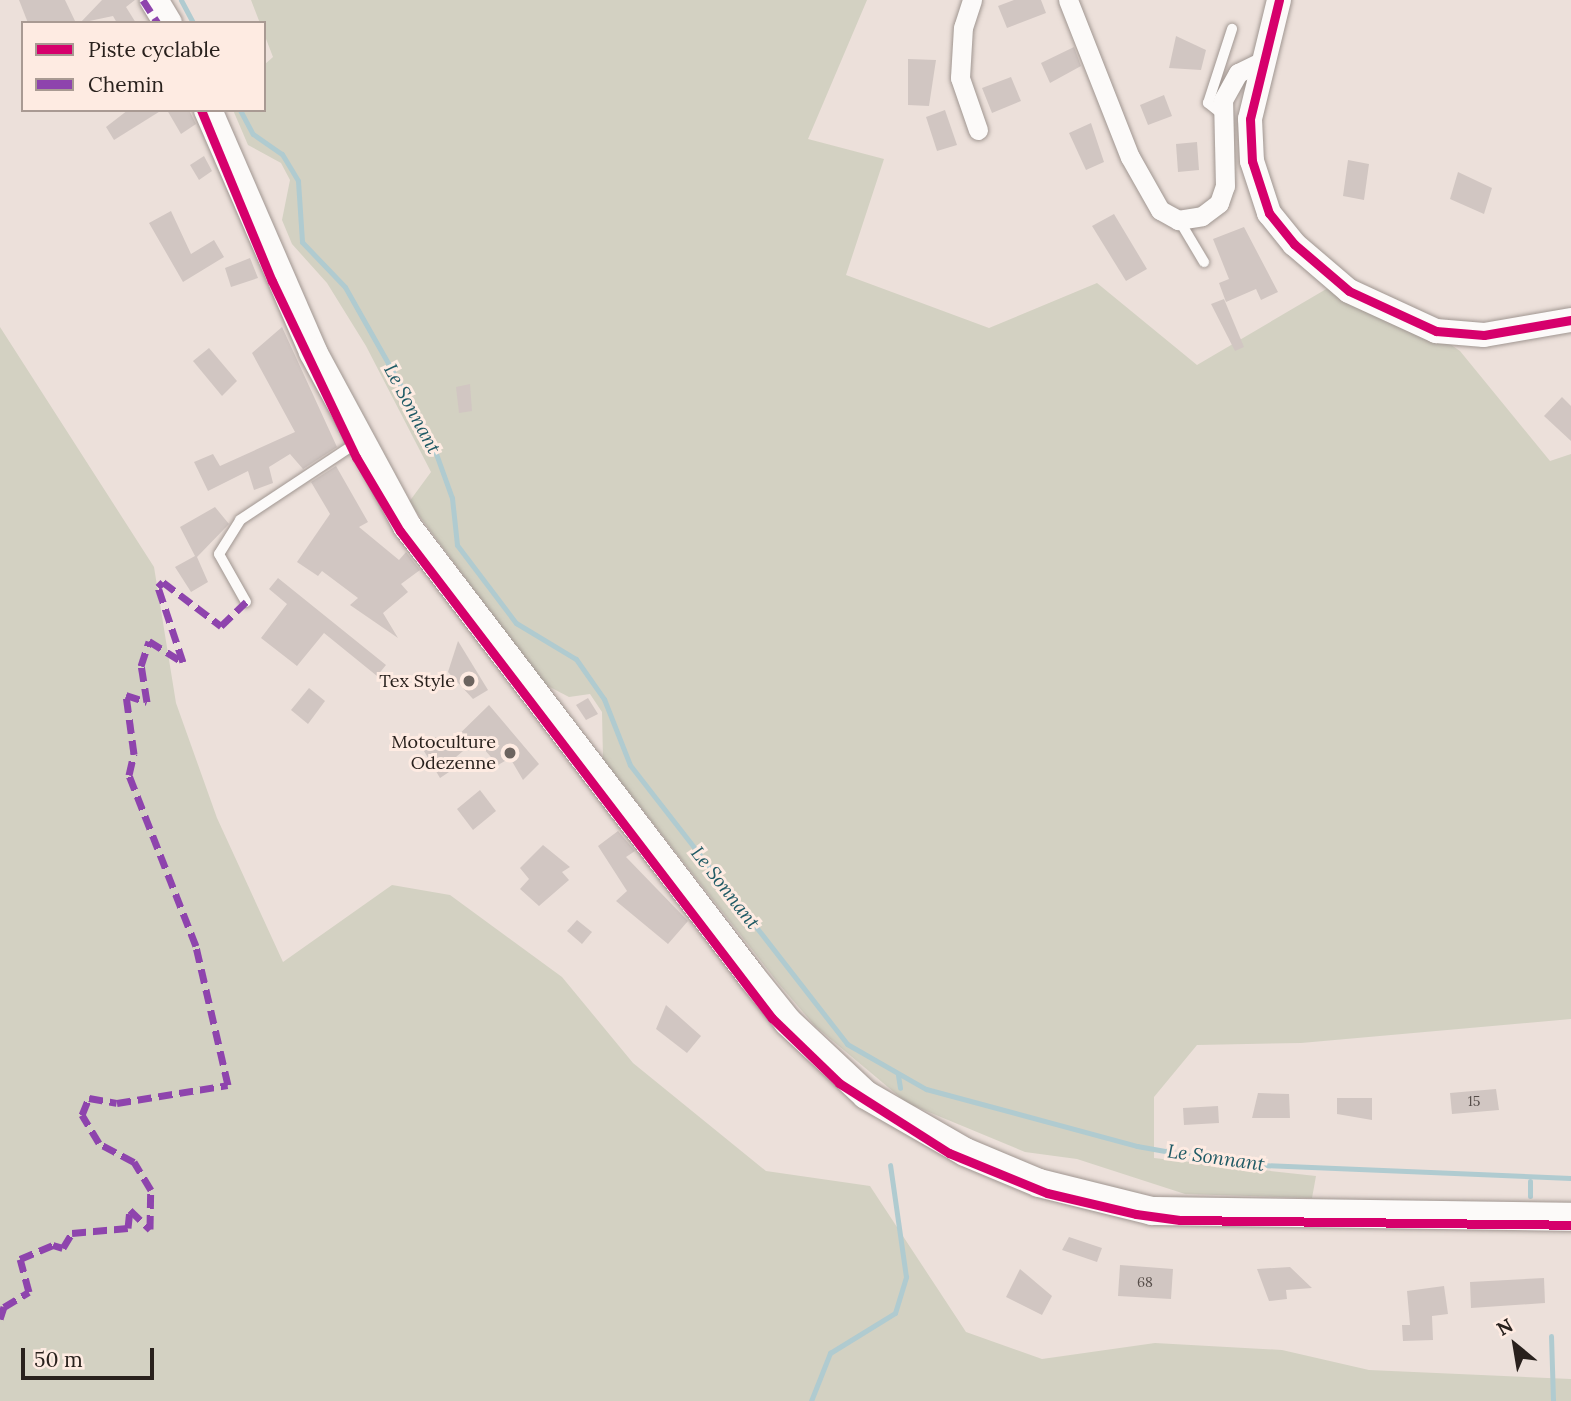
<!DOCTYPE html>
<style>
body{margin:0}
#map{position:relative;width:1571px;height:1401px;overflow:hidden;background:#ece0da;font-family:Lora,serif}
div>[style]{position:absolute}
.green>*{inset:0;background:#d3d1c2}
.stream>*{height:5px;margin:-2.5px;padding:0 2.5px;transform-origin:2.5px;border-radius:2.5px;background:#b0cbd0}
.building>*{inset:0;background:#d1c6c2}
.roads{filter:drop-shadow(0 0 2px #a09691) drop-shadow(0 0 2px #a09691)}
.service>*{height:10px;margin:-5px;padding:0 5px;transform-origin:5px;border-radius:5px;background:#fcfaf9}
.minor>*{height:19px;margin:-9.5px;padding:0 9.5px;transform-origin:9.5px;border-radius:9.5px;background:#fcfaf9}
.tertiary>*{height:24px;margin:-12px;padding:0 12px;transform-origin:12px;border-radius:12px;background:#fcfaf9}
.secondary>*{height:28px;margin:-14px;padding:0 14px;transform-origin:14px;border-radius:14px;background:#fcfaf9}
.quiet>*{height:7px;margin-top:-3.5px;transform-origin:0;background:repeating-linear-gradient(90deg,#8e44ad 0 14px,transparent 0 21px)}
.cycleway>*{height:9px;margin:-4.5px;padding:0 4.5px;transform-origin:4.5px;border-radius:4.5px;background:#d6006c}
.dots>*{width:19px;height:19px;translate:-50% -50%;box-sizing:border-box;border:4px solid #feebe2;border-radius:50%}
span{translate:-50% -50%;white-space:nowrap;text-align:center;line-height:1.15;-webkit-text-stroke:6px #feebe2;paint-order:stroke}
.number-label{font-size:14px;color:#564d49}
.number-label span{-webkit-text-stroke-width:0}
.poi-label{font-size:18px;color:#29211d}
.right{translate:-100% -50%;text-align:right}
.water-label{font-size:19px;color:#1f5a65;font-style:italic}
.legend{position:absolute;left:21px;top:21px;width:245px;height:91px;box-sizing:border-box;background:#feebe2;border:2px solid #a99a93;margin:0;padding:9px 12px;list-style:none;font-size:21px;color:#29211d}
.legend li{display:flex;align-items:center;gap:14px;height:35px}
.legend b{width:35px;border:2px solid #a99a93}
.north{position:absolute;left:1480px;top:1310px;width:70px;height:70px;-webkit-text-stroke:5px #feebe2;paint-order:stroke;rotate:330deg;font-size:19px;font-weight:700;line-height:28px;text-align:center;color:#29211d}
.north::after{content:'';display:block;margin:auto;width:24px;height:32px;background:#29211d;clip-path:polygon(50% 0,100% 100%,50% 72%,0 100%)}
.scale{position:absolute;left:21px;top:1348px;width:133px;height:32px;box-sizing:border-box;border:4px solid #29211d;border-top:0;padding-left:9px;font-size:21px;line-height:24px;white-space:nowrap;color:#29211d;-webkit-text-stroke:5px #feebe2;paint-order:stroke}
</style>
<div id="map">
<div class="green">
<div style="clip-path:polygon(251px 0,867px 0,808px 139px,884px 159px,846px 275px,989px 328px,1097px 283px,1197px 365px,1328px 288px,1370px 289px,1460px 351px,1550px 461px,1571px 454px,1571px 1019px,1301px 1043px,1197px 1045px,1154px 1097px,1154px 1158px,1316px 1176px,1312px 1198px,1185px 1194px,1077px 1159px,1025px 1152px,907px 1103px,815px 1026px,778px 983px,603px 759px,602px 712px,590px 694px,569px 697px,544px 684px,409px 502px,431px 472px,366px 346px,327px 283px,292px 244px,282px 220px,290px 180px,281px 163px,248px 145px,233px 110px,264px 110px,264px 65px,273px 57px)"></div>
<div style="clip-path:polygon(0 327px,154px 567px,176px 703px,217px 818px,283px 962px,392px 885px,450px 895px,562px 977px,633px 1063px,766px 1171px,870px 1186px,966px 1332px,1042px 1359px,1155px 1343px,1282px 1350px,1369px 1370px,1571px 1379px,1571px 1401px,0 1401px)"></div>
</div>
<div class="stream">
<div style="left:181px;top:0;width:26px;rotate:62deg"></div>
<div style="left:240px;top:110px;width:27px;rotate:62deg"></div>
<div style="left:253px;top:134px;width:35px;rotate:35deg"></div>
<div style="left:282px;top:154px;width:31px;rotate:59deg"></div>
<div style="left:298px;top:181px;width:61px;rotate:86.2deg"></div>
<div style="left:302px;top:242px;width:62px;rotate:46.3deg"></div>
<div style="left:345px;top:287px;width:172px;rotate:60.5deg"></div>
<div style="left:430px;top:437px;width:65px;rotate:70.2deg"></div>
<div style="left:452px;top:498px;width:47px;rotate:83.9deg"></div>
<div style="left:457px;top:545px;width:98px;rotate:52.9deg"></div>
<div style="left:516px;top:623px;width:70px;rotate:31deg"></div>
<div style="left:576px;top:659px;width:49px;rotate:55deg"></div>
<div style="left:604px;top:699px;width:71px;rotate:68.5deg"></div>
<div style="left:630px;top:765px;width:353px;rotate:52.1deg"></div>
<div style="left:847px;top:1044px;width:91px;rotate:29.7deg"></div>
<div style="left:926px;top:1089px;width:219px;rotate:15.1deg"></div>
<div style="left:1137px;top:1146px;width:102px;rotate:10.2deg"></div>
<div style="left:1237px;top:1164px;width:334px;rotate:2.4deg"></div>
<div style="left:898px;top:1075px;width:13px;rotate:81deg"></div>
<div style="left:1530px;top:1196px;width:15px;rotate:-90deg"></div>
<div style="left:1551px;top:1336px;width:65px;rotate:88.2deg"></div>
<div style="left:811px;top:1401px;width:52px;rotate:-68.4deg"></div>
<div style="left:830px;top:1353px;width:76px;rotate:-31.6deg"></div>
<div style="left:895px;top:1313px;width:38px;rotate:-73deg"></div>
<div style="left:906px;top:1277px;width:113px;rotate:-98.1deg"></div>
</div>
<div class="building">
<div style="clip-path:polygon(19px 0,65px 0,76px 23px,28px 23px)"></div>
<div style="clip-path:polygon(102px 0,135px 0,126px 7px,136px 23px,117px 23px,113px 16px,80px 23px)"></div>
<div style="clip-path:polygon(1014px 0,1041px 0,1046px 13px,1007px 28px,998px 6px)"></div>
<div style="clip-path:polygon(1176px 36px,1206px 50px,1201px 70px,1169px 68px)"></div>
<div style="clip-path:polygon(1074px 47px,1081px 66px,1050px 83px,1041px 63px)"></div>
<div style="clip-path:polygon(908px 59px,936px 60px,929px 106px,908px 105px)"></div>
<div style="clip-path:polygon(1011px 77px,1021px 101px,992px 113px,982px 88px)"></div>
<div style="clip-path:polygon(1164px 95px,1172px 116px,1148px 125px,1140px 105px)"></div>
<div style="clip-path:polygon(128px 110px,162px 110px,114px 140px,106px 127px)"></div>
<div style="clip-path:polygon(167px 110px,189px 110px,196px 124px,181px 134px)"></div>
<div style="clip-path:polygon(945px 110px,957px 145px,937px 151px,926px 117px)"></div>
<div style="clip-path:polygon(1091px 123px,1104px 162px,1086px 170px,1069px 133px)"></div>
<div style="clip-path:polygon(1197px 142px,1199px 170px,1178px 172px,1176px 144px)"></div>
<div style="clip-path:polygon(204px 156px,212px 171px,199px 180px,190px 165px)"></div>
<div style="clip-path:polygon(1348px 160px,1369px 164px,1364px 200px,1343px 196px)"></div>
<div style="clip-path:polygon(1458px 172px,1492px 188px,1484px 214px,1450px 199px)"></div>
<div style="clip-path:polygon(171px 211px,191px 254px,214px 240px,224px 257px,183px 282px,149px 223px)"></div>
<div style="clip-path:polygon(1114px 214px,1147px 269px,1126px 281px,1092px 226px)"></div>
<div style="clip-path:polygon(1244px 227px,1278px 292px,1261px 300px,1256px 289px,1226px 302px,1219px 283px,1229px 279px,1213px 239px)"></div>
<div style="clip-path:polygon(250px 258px,258px 278px,231px 287px,225px 268px)"></div>
<div style="clip-path:polygon(1224px 299px,1244px 347px,1235px 351px,1211px 304px)"></div>
<div style="clip-path:polygon(282px 327px,337px 447px,303px 469px,290px 454px,269px 467px,273px 483px,254px 490px,248px 471px,208px 491px,194px 462px,213px 454px,220px 466px,295px 432px,252px 353px)"></div>
<div style="clip-path:polygon(209px 348px,237px 381px,222px 396px,193px 361px)"></div>
<div style="clip-path:polygon(470px 384px,472px 411px,459px 413px,456px 387px)"></div>
<div style="clip-path:polygon(1562px 397px,1571px 406px,1571px 441px,1544px 416px)"></div>
<div style="clip-path:polygon(336px 466px,368px 522px,359px 527px,399px 560px,406px 552px,420px 570px,401px 584px,408px 592px,383px 613px,398px 638px,350px 605px,358px 598px,322px 571px,318px 576px,297px 562px,330px 514px,311px 482px)"></div>
<div style="clip-path:polygon(215px 507px,229px 524px,197px 557px,208px 582px,191px 592px,175px 567px,195px 556px,180px 527px)"></div>
<div style="clip-path:polygon(278px 578px,386px 665px,377px 676px,324px 633px,297px 666px,261px 638px,287px 604px,269px 589px)"></div>
<div style="clip-path:polygon(458px 641px,488px 690px,473px 699px,448px 672px)"></div>
<div style="clip-path:polygon(309px 688px,325px 701px,308px 724px,291px 710px)"></div>
<div style="clip-path:polygon(588px 698px,598px 714px,586px 720px,576px 705px)"></div>
<div style="clip-path:polygon(489px 705px,539px 764px,523px 780px,510px 758px,498px 765px,476px 740px,456px 757px,461px 764px,440px 778px,421px 746px,436px 737px,444px 749px)"></div>
<div style="clip-path:polygon(480px 790px,496px 811px,473px 830px,457px 809px)"></div>
<div style="clip-path:polygon(618px 831px,635px 851px,626px 857px,688px 921px,668px 944px,616px 901px,627px 891px,598px 846px)"></div>
<div style="clip-path:polygon(543px 845px,570px 867px,562px 872px,569px 880px,539px 906px,520px 889px,529px 879px,520px 868px)"></div>
<div style="clip-path:polygon(577px 920px,592px 932px,582px 944px,567px 931px)"></div>
<div style="clip-path:polygon(666px 1005px,701px 1036px,687px 1053px,656px 1029px)"></div>
<div style="clip-path:polygon(1496px 1089px,1499px 1110px,1452px 1114px,1450px 1093px)"></div>
<div style="clip-path:polygon(1258px 1093px,1289px 1094px,1290px 1118px,1252px 1118px)"></div>
<div style="clip-path:polygon(1337px 1098px,1372px 1098px,1372px 1120px,1337px 1114px)"></div>
<div style="clip-path:polygon(1218px 1106px,1219px 1123px,1184px 1125px,1183px 1108px)"></div>
<div style="clip-path:polygon(1069px 1237px,1102px 1248px,1097px 1262px,1062px 1250px)"></div>
<div style="clip-path:polygon(1120px 1265px,1173px 1269px,1171px 1299px,1118px 1296px)"></div>
<div style="clip-path:polygon(1290px 1267px,1312px 1288px,1286px 1290px,1287px 1299px,1269px 1301px,1257px 1269px)"></div>
<div style="clip-path:polygon(1020px 1269px,1052px 1296px,1042px 1315px,1006px 1297px)"></div>
<div style="clip-path:polygon(1544px 1278px,1545px 1303px,1471px 1308px,1470px 1282px)"></div>
<div style="clip-path:polygon(1444px 1286px,1448px 1314px,1432px 1316px,1433px 1340px,1403px 1341px,1402px 1325px,1410px 1325px,1407px 1291px)"></div>
</div>
<div class="roads">
<div class="service">
<div style="left:1222px;top:114px;width:18px;rotate:-142deg"></div>
<div style="left:1208px;top:103px;width:78px;rotate:-72deg"></div>
<div style="left:1179px;top:220px;width:49px;rotate:59.2deg"></div>
<div style="left:246px;top:602px;width:55px;rotate:-119.4deg"></div>
<div style="left:219px;top:554px;width:40px;rotate:-58deg"></div>
<div style="left:240px;top:520px;width:141px;rotate:-33.5deg"></div>
</div>
<div class="minor">
<div style="left:972px;top:0;width:28px;rotate:108deg"></div>
<div style="left:963px;top:27px;width:51px;rotate:93.4deg"></div>
<div style="left:960px;top:78px;width:55px;rotate:70.9deg"></div>
<div style="left:1068px;top:0;width:169px;rotate:68.5deg"></div>
<div style="left:1130px;top:157px;width:61px;rotate:60.5deg"></div>
<div style="left:1160px;top:210px;width:21px;rotate:29deg"></div>
<div style="left:1178px;top:220px;width:24px;rotate:-9deg"></div>
<div style="left:1202px;top:216px;width:21px;rotate:-37deg"></div>
<div style="left:1219px;top:203px;width:18px;rotate:-71deg"></div>
<div style="left:1225px;top:186px;width:86px;rotate:-91.3deg"></div>
<div style="left:1223px;top:100px;width:31px;rotate:-61deg"></div>
<div style="left:1238px;top:73px;width:28px;rotate:-26deg"></div>
</div>
<div class="tertiary">
<div style="left:1279px;top:0;width:122px;rotate:103.7deg"></div>
<div style="left:1250px;top:119px;width:42px;rotate:87.3deg"></div>
<div style="left:1252px;top:161px;width:55px;rotate:71.9deg"></div>
<div style="left:1269px;top:213px;width:40px;rotate:51deg"></div>
<div style="left:1294px;top:244px;width:72px;rotate:40.5deg"></div>
<div style="left:1349px;top:291px;width:96px;rotate:24.7deg"></div>
<div style="left:1436px;top:331px;width:48px;rotate:4.8deg"></div>
<div style="left:1484px;top:335px;width:88px;rotate:-9.8deg"></div>
</div>
<div class="secondary">
<div style="left:154px;top:0;width:27px;rotate:59deg"></div>
<div style="left:208px;top:110px;width:264px;rotate:66.5deg"></div>
<div style="left:313px;top:352px;width:198px;rotate:61.6deg"></div>
<div style="left:407px;top:526px;width:566px;rotate:52.6deg"></div>
<div style="left:751px;top:976px;width:59px;rotate:51.2deg"></div>
<div style="left:788px;top:1022px;width:107px;rotate:43.1deg"></div>
<div style="left:866px;top:1095px;width:114px;rotate:29.9deg"></div>
<div style="left:965px;top:1152px;width:80px;rotate:22.7deg"></div>
<div style="left:1039px;top:1183px;width:116px;rotate:13.9deg"></div>
<div style="left:1152px;top:1211px;width:419px;rotate:0.8deg"></div>
</div>
</div>
<div class="quiet">
<div style="left:143px;top:0;width:27px;rotate:57deg"></div>
<div style="left:0;top:1319px;width:13px;rotate:-72deg"></div>
<div style="left:4px;top:1307px;width:29px;rotate:-31deg"></div>
<div style="left:29px;top:1292px;width:34px;rotate:-105deg"></div>
<div style="left:20px;top:1259px;width:36px;rotate:-23deg"></div>
<div style="left:53px;top:1245px;width:10px;rotate:17deg"></div>
<div style="left:63px;top:1248px;width:17px;rotate:-59deg"></div>
<div style="left:72px;top:1233px;width:56px;rotate:-5.1deg"></div>
<div style="left:128px;top:1228px;width:18px;rotate:-84deg"></div>
<div style="left:130px;top:1210px;width:28px;rotate:44deg"></div>
<div style="left:150px;top:1229px;width:39px;rotate:-89deg"></div>
<div style="left:151px;top:1190px;width:33px;rotate:-121deg"></div>
<div style="left:134px;top:1162px;width:40px;rotate:-152deg"></div>
<div style="left:99px;top:1143px;width:33px;rotate:-121deg"></div>
<div style="left:82px;top:1115px;width:18px;rotate:-68deg"></div>
<div style="left:89px;top:1098px;width:28px;rotate:10deg"></div>
<div style="left:117px;top:1103px;width:112px;rotate:-9.2deg"></div>
<div style="left:228px;top:1085px;width:143px;rotate:-103deg"></div>
<div style="left:196px;top:946px;width:184px;rotate:-111.4deg"></div>
<div style="left:129px;top:775px;width:22px;rotate:-77deg"></div>
<div style="left:134px;top:754px;width:60px;rotate:-97.7deg"></div>
<div style="left:126px;top:695px;width:22px;rotate:18deg"></div>
<div style="left:147px;top:702px;width:36px;rotate:-99deg"></div>
<div style="left:141px;top:666px;width:26px;rotate:-72deg"></div>
<div style="left:149px;top:641px;width:40px;rotate:32deg"></div>
<div style="left:183px;top:662px;width:79px;rotate:-108.4deg"></div>
<div style="left:158px;top:587px;width:7px;rotate:-45deg"></div>
<div style="left:163px;top:582px;width:73px;rotate:37.2deg"></div>
<div style="left:221px;top:626px;width:35px;rotate:-44deg"></div>
</div>
<div class="cycleway">
<div style="left:1279px;top:0;width:122px;rotate:103.7deg"></div>
<div style="left:1250px;top:119px;width:42px;rotate:87.3deg"></div>
<div style="left:1252px;top:161px;width:55px;rotate:71.9deg"></div>
<div style="left:1269px;top:213px;width:40px;rotate:51deg"></div>
<div style="left:1294px;top:244px;width:72px;rotate:40.5deg"></div>
<div style="left:1349px;top:291px;width:96px;rotate:24.7deg"></div>
<div style="left:1436px;top:331px;width:48px;rotate:4.8deg"></div>
<div style="left:1484px;top:335px;width:88px;rotate:-9.8deg"></div>
<div style="left:201px;top:110px;width:185px;rotate:67.5deg"></div>
<div style="left:272px;top:281px;width:195px;rotate:64.5deg"></div>
<div style="left:356px;top:457px;width:86px;rotate:59.3deg"></div>
<div style="left:400px;top:531px;width:613px;rotate:52.63deg"></div>
<div style="left:772px;top:1018px;width:93px;rotate:44.1deg"></div>
<div style="left:839px;top:1083px;width:130px;rotate:32.5deg"></div>
<div style="left:949px;top:1153px;width:106px;rotate:22.2deg"></div>
<div style="left:1047px;top:1193px;width:91px;rotate:13.3deg"></div>
<div style="left:1136px;top:1214px;width:44px;rotate:7.8deg"></div>
<div style="left:1180px;top:1220px;width:391px;rotate:0.7deg"></div>
</div>
<div class="dots">
<div style="left:469px;top:681px;background:#6d645f"></div>
<div style="left:510px;top:753px;background:#6d645f"></div>
</div>
<div class="number-label">
<span style="left:1474px;top:1101px">15</span>
<span style="left:1145px;top:1282px">68</span>
</div>
<div class="poi-label">
<span class="right" style="left:455px;top:681px">Tex Style</span>
<span class="right" style="left:496px;top:753px">Motoculture<br>Odezenne</span>
</div>
<div class="water-label">
<span style="left:412px;top:409px;rotate:62deg">Le Sonnant</span>
<span style="left:725px;top:888px;rotate:52deg">Le Sonnant</span>
<span style="left:1216px;top:1158px;rotate:8deg">Le Sonnant</span>
</div>
<ul class="legend">
<li><b style="height:9px;background:#d6006c"></b>Piste cyclable</li>
<li><b style="height:9px;background:#8e44ad"></b>Chemin</li>
</ul>
<div class="north">N</div>
<div class="scale">50 m</div>
</div>
